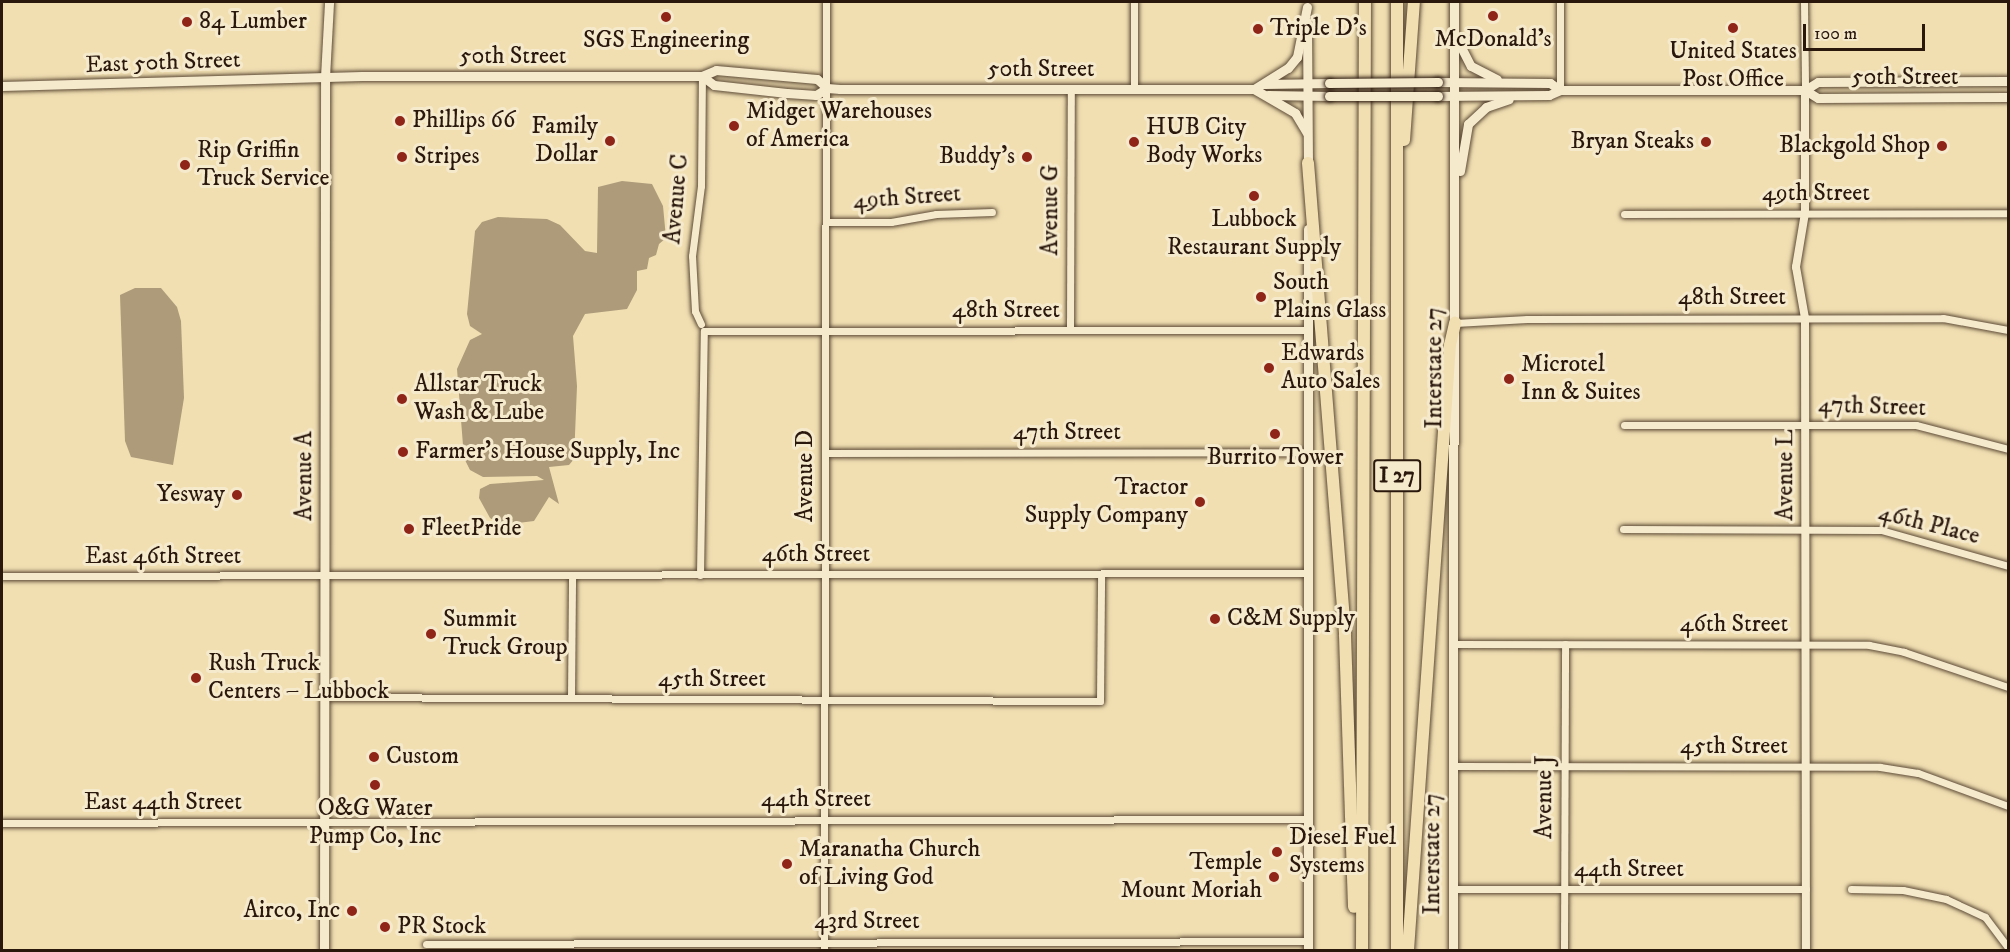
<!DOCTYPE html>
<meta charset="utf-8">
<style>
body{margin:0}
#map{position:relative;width:2010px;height:952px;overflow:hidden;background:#f1dfb2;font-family:"IM FELL DW Pica",serif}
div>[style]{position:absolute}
.water>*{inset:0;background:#ad9b7a}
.roads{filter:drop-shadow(0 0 2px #5c4a36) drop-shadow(0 0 2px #5c4a36)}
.minor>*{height:7px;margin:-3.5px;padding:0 3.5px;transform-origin:3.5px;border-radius:3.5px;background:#f6eacd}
.tertiary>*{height:8px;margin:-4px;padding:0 4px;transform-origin:4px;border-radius:4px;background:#f6eacd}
.secondary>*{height:9px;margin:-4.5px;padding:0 4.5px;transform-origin:4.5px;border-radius:4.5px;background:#f6eacd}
.motorway>*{height:12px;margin:-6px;padding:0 6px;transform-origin:6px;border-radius:6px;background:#f1dfb2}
.bridges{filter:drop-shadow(0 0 2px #2a180d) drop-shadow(0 0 2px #2a180d)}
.secondary-bridge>*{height:9px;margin:-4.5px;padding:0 4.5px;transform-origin:4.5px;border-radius:4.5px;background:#f6eacd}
.dots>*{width:16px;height:16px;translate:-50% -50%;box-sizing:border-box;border:3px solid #f6eacd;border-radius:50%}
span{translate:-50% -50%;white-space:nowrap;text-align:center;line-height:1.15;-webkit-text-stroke:6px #f6eacd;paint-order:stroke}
.shield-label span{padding:2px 4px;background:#f6eacd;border:2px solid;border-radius:4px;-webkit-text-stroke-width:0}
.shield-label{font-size:22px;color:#2a180d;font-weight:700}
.poi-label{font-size:24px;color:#2a180d}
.left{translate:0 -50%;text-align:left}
.right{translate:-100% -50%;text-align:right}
.street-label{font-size:24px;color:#2a180d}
.frame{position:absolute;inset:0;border:3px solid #2a180d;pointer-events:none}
.scale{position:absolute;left:1803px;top:24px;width:122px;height:27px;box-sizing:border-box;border:3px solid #2a180d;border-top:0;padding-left:8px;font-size:18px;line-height:21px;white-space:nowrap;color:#2a180d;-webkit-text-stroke:4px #f6eacd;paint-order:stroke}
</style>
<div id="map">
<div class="water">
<div style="clip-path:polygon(622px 181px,652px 184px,663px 206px,666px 238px,659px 244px,656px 255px,649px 258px,647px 269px,637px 271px,637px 290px,627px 309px,585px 314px,573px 336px,577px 386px,574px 459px,569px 465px,549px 467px,559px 504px,549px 497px,534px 521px,502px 525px,490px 518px,479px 498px,480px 489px,490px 484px,544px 480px,537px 476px,483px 477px,470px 470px,464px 458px,457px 369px,470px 340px,482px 334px,470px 326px,467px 314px,475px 231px,482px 222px,498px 217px,547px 219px,560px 225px,585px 251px,597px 253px,598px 187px)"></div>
<div style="clip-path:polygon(135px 288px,161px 288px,177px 307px,181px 321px,184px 398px,173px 465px,131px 457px,125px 441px,120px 295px)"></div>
</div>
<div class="roads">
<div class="minor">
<div style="left:1134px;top:2px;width:87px;rotate:90deg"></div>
<div style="left:1560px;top:2px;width:88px;rotate:90deg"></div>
<div style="left:1804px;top:2px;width:88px;rotate:89.3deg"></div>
<div style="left:1624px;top:214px;width:384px;rotate:-0.1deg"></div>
<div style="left:826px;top:222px;width:65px"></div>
<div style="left:891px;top:222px;width:46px;rotate:-10.1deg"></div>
<div style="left:936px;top:214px;width:56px;rotate:-2deg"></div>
<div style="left:1455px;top:323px;width:72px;rotate:-3.2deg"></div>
<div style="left:1527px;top:319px;width:416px;rotate:-0.1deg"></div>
<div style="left:1943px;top:318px;width:66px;rotate:10.5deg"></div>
<div style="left:701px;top:324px;width:14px;rotate:-115deg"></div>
<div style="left:695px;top:311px;width:55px;rotate:-93.1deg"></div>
<div style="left:692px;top:256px;width:71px;rotate:-82.7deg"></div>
<div style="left:701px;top:186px;width:110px;rotate:-89.5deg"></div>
<div style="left:1070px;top:330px;width:241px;rotate:-89.8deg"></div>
<div style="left:1624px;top:425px;width:292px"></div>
<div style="left:1916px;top:425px;width:95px;rotate:14.6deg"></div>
<div style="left:825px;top:453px;width:483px;rotate:-0.1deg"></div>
<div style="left:1623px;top:529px;width:258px;rotate:0.2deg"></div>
<div style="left:1881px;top:530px;width:132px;rotate:15.8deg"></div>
<div style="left:700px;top:575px;width:244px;rotate:-89.1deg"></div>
<div style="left:704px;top:331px;width:604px;rotate:-0.09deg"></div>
<div style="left:2px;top:576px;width:1306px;rotate:-0.13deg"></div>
<div style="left:1453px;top:644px;width:416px;rotate:0.1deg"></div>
<div style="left:1869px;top:645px;width:36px;rotate:11deg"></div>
<div style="left:1904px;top:652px;width:110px;rotate:18.6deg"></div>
<div style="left:324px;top:697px;width:776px;rotate:0.3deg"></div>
<div style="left:1100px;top:701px;width:127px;rotate:-89.5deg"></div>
<div style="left:571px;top:698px;width:123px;rotate:-89.5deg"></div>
<div style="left:1453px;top:766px;width:427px;rotate:0.1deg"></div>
<div style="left:1880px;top:767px;width:38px;rotate:9deg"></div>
<div style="left:1918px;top:773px;width:96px;rotate:20.1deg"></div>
<div style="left:2px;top:823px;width:1306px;rotate:-0.18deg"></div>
<div style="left:1453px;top:889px;width:353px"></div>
<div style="left:1851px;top:889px;width:52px;rotate:1.1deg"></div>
<div style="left:1903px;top:890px;width:44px;rotate:11.8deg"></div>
<div style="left:1946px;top:899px;width:43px;rotate:24.8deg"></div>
<div style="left:1985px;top:917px;width:38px;rotate:53deg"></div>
<div style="left:426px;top:944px;width:882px;rotate:-0.19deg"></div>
<div style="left:824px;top:950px;width:948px;rotate:-89.88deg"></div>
<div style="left:1564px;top:950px;width:306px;rotate:-89.8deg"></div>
</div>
<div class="tertiary">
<div style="left:1805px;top:90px;width:123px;rotate:90deg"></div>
<div style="left:1805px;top:213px;width:55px;rotate:99.5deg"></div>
<div style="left:1796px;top:267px;width:52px;rotate:80deg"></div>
<div style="left:1805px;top:318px;width:632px;rotate:89.91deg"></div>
</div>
<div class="secondary">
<div style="left:1307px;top:22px;width:145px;rotate:89.6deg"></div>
<div style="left:1458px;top:41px;width:28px;rotate:63deg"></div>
<div style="left:1471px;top:66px;width:29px;rotate:27deg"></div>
<div style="left:702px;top:76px;width:15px;rotate:37deg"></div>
<div style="left:714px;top:85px;width:73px;rotate:6.3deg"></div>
<div style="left:787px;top:93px;width:29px;rotate:4deg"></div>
<div style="left:816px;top:95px;width:13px;rotate:-32deg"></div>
<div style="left:1438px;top:82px;width:112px;rotate:0.5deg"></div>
<div style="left:1550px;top:83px;width:12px;rotate:35deg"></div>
<div style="left:1264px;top:84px;width:65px;rotate:-0.9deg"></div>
<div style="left:2px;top:86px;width:360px;rotate:-1.6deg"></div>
<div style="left:362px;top:76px;width:340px"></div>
<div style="left:702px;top:76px;width:15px;rotate:-23deg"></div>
<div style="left:716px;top:70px;width:101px;rotate:5.1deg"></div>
<div style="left:817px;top:79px;width:13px;rotate:42deg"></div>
<div style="left:827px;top:88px;width:13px;rotate:4deg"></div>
<div style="left:840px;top:89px;width:414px"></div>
<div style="left:1254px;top:89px;width:40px;rotate:-32deg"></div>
<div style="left:1288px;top:68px;width:14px;rotate:-51deg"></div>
<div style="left:1297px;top:57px;width:51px;rotate:-78.7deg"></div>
<div style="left:1254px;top:89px;width:48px;rotate:30.3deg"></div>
<div style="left:1295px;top:113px;width:23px;rotate:59deg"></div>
<div style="left:1805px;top:90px;width:15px;rotate:32deg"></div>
<div style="left:1818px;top:98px;width:190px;rotate:-0.3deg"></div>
<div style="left:1268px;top:95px;width:61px;rotate:0.9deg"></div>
<div style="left:1438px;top:96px;width:111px;rotate:-0.5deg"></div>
<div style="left:1549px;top:95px;width:12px;rotate:-24deg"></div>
<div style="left:1560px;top:90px;width:245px"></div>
<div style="left:1805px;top:90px;width:15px;rotate:-32deg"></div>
<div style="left:1818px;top:82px;width:190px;rotate:-0.3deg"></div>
<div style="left:1460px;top:171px;width:48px;rotate:-80.3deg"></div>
<div style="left:1468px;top:124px;width:25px;rotate:-43deg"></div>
<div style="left:1486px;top:107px;width:24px;rotate:-19deg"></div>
<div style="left:324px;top:950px;width:873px;rotate:-89.93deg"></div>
<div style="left:325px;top:77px;width:75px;rotate:-86.9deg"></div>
<div style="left:1308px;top:950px;width:721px;rotate:-90deg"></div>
<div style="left:1453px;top:950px;width:948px;rotate:-89.94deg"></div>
</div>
<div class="motorway">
<div style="left:1404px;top:140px;width:138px;rotate:-85.9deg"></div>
<div style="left:1308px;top:163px;width:473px;rotate:85.5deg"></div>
<div style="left:1345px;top:635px;width:272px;rotate:88.1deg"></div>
<div style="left:1362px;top:950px;width:948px;rotate:-89.82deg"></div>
<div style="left:1397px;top:950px;width:948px;rotate:-90deg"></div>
<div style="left:1408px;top:950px;width:606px;rotate:-86.03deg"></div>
<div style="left:1450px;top:345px;width:23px;rotate:-77deg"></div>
</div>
</div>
<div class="bridges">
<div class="secondary-bridge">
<div style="left:1329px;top:83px;width:109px;rotate:-0.5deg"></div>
<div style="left:1329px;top:96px;width:109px"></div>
</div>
</div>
<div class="dots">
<div style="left:1493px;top:16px;background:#8f2418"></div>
<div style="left:666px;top:17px;background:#8f2418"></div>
<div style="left:187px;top:22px;background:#8f2418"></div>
<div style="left:1733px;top:28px;background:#8f2418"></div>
<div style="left:1258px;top:29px;background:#8f2418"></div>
<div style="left:400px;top:121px;background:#8f2418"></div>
<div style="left:734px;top:126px;background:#8f2418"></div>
<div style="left:610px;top:141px;background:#8f2418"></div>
<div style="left:1134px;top:142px;background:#8f2418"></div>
<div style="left:1706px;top:142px;background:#8f2418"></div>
<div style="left:1942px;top:146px;background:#8f2418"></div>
<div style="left:402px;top:157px;background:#8f2418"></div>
<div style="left:1027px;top:157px;background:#8f2418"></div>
<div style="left:185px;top:165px;background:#8f2418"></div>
<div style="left:1254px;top:196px;background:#8f2418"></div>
<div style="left:1261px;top:297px;background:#8f2418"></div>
<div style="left:1269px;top:368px;background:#8f2418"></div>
<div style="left:1509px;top:379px;background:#8f2418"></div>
<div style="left:402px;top:399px;background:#8f2418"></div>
<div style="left:1275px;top:434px;background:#8f2418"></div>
<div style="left:403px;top:452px;background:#8f2418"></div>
<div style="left:237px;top:495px;background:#8f2418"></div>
<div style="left:1200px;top:502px;background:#8f2418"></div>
<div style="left:409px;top:529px;background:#8f2418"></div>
<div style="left:1215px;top:619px;background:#8f2418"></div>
<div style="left:431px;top:634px;background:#8f2418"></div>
<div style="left:196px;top:678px;background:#8f2418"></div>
<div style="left:374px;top:757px;background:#8f2418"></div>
<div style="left:375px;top:785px;background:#8f2418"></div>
<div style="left:1277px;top:852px;background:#8f2418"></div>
<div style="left:787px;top:864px;background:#8f2418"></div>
<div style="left:1274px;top:877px;background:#8f2418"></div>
<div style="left:352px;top:911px;background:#8f2418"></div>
<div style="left:385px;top:927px;background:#8f2418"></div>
</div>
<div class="shield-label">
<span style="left:1397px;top:476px">I 27</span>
</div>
<div class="poi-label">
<span class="left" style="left:199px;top:22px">84 Lumber</span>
<span class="left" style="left:1270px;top:29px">Triple D's</span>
<span style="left:1493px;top:40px">McDonald's</span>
<span style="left:666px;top:41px">SGS Engineering</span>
<span style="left:1733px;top:66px">United States<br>Post Office</span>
<span class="left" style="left:746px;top:126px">Midget Warehouses<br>of America</span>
<span class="left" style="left:412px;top:121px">Phillips 66</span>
<span class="right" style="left:598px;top:141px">Family<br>Dollar</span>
<span class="left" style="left:1146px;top:142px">HUB City<br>Body Works</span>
<span class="right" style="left:1694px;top:142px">Bryan Steaks</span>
<span class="right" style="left:1930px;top:146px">Blackgold Shop</span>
<span class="left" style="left:197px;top:165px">Rip Griffin<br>Truck Service</span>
<span class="left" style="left:414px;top:157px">Stripes</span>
<span class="right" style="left:1015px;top:157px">Buddy's</span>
<span style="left:1254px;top:234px">Lubbock<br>Restaurant Supply</span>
<span class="left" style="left:1273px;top:297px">South<br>Plains Glass</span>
<span class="left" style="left:1281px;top:368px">Edwards<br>Auto Sales</span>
<span class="left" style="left:1521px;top:379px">Microtel<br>Inn &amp; Suites</span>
<span class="left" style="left:414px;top:399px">Allstar Truck<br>Wash &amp; Lube</span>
<span class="left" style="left:415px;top:452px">Farmer's House Supply, Inc</span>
<span style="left:1275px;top:458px">Burrito Tower</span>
<span class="right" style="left:1188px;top:502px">Tractor<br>Supply Company</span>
<span class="right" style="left:225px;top:495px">Yesway</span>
<span class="left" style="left:421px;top:529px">FleetPride</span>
<span class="left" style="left:1227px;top:619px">C&amp;M Supply</span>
<span class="left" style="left:443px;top:634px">Summit<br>Truck Group</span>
<span class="left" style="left:208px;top:678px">Rush Truck<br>Centers – Lubbock</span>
<span class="left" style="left:386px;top:757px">Custom</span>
<span style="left:375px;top:823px">O&amp;G Water<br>Pump Co, Inc</span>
<span class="left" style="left:1289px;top:852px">Diesel Fuel<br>Systems</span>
<span class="left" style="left:799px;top:864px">Maranatha Church<br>of Living God</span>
<span class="right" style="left:1262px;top:877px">Temple<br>Mount Moriah</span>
<span class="right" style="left:340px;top:911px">Airco, Inc</span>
<span class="left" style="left:397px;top:927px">PR Stock</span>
</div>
<div class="street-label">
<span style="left:513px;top:57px">50th Street</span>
<span style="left:163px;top:63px;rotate:-2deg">East 50th Street</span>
<span style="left:1041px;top:70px">50th Street</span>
<span style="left:1905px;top:78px">50th Street</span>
<span style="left:1816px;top:194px">49th Street</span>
<span style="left:907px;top:198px;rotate:-4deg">49th Street</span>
<span style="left:677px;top:199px;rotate:-85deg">Avenue C</span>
<span style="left:1051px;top:210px;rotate:-90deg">Avenue G</span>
<span style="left:1732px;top:298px">48th Street</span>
<span style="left:1006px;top:311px">48th Street</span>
<span style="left:1435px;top:368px;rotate:-90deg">Interstate 27</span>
<span style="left:1872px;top:407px;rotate:2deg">47th Street</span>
<span style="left:1067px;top:433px">47th Street</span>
<span style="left:1786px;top:475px;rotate:-90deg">Avenue L</span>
<span style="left:305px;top:476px;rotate:-90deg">Avenue A</span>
<span style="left:806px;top:476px;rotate:-90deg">Avenue D</span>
<span style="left:1929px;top:525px;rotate:14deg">46th Place</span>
<span style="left:816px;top:555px">46th Street</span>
<span style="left:163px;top:557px">East 46th Street</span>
<span style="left:1734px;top:625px">46th Street</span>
<span style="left:712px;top:680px">45th Street</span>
<span style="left:1734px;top:747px">45th Street</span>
<span style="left:1545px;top:797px;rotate:-90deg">Avenue J</span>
<span style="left:816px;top:800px">44th Street</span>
<span style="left:163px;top:803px">East 44th Street</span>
<span style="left:1433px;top:854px;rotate:-90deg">Interstate 27</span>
<span style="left:1629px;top:870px">44th Street</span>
<span style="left:867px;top:922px">43rd Street</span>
</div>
<div class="frame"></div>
<div class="scale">100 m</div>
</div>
